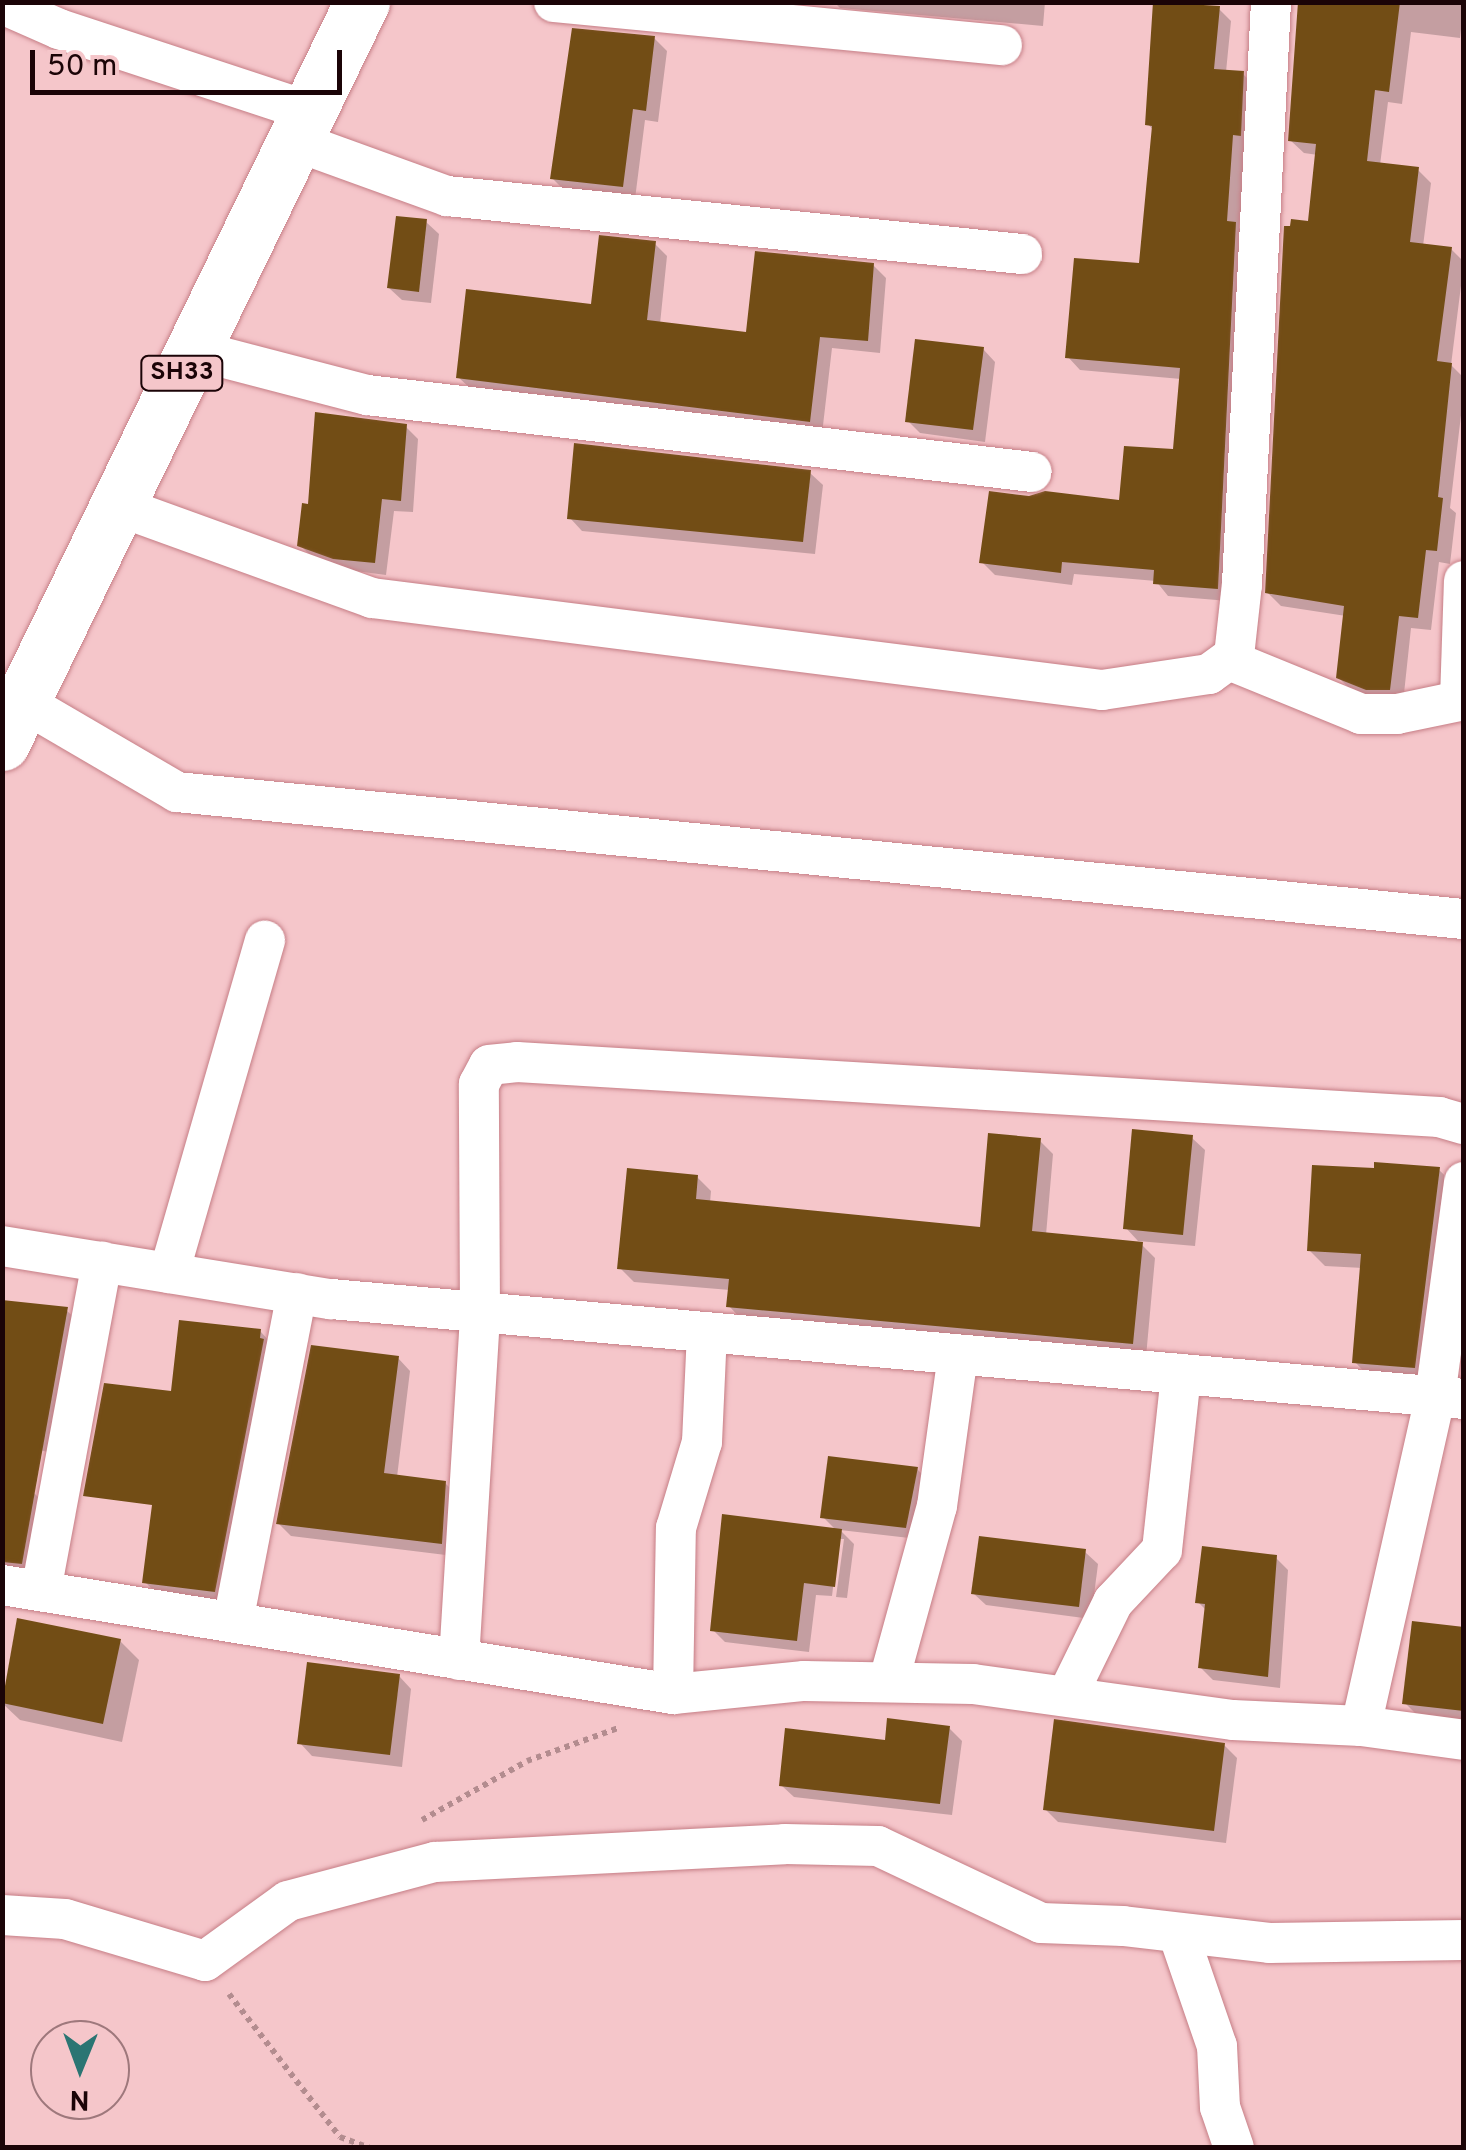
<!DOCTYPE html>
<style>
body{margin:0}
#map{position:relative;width:1466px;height:2150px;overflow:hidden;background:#f5c6ca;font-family:Overpass,sans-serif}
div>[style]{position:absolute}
.shadow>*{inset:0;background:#0003}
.building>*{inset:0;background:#724d15}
.path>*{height:6px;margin-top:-3px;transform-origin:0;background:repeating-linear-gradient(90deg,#b38c8f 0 5px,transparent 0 10px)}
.roads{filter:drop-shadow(0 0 2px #c67e86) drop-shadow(0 0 2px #c67e86)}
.street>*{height:40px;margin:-20px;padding:0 20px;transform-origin:20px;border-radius:20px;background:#fff}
.primary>*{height:55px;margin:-27.5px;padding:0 27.5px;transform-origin:27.5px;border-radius:27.5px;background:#fff}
span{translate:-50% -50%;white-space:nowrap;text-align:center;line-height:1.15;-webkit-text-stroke:10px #f5c6ca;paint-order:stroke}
.shield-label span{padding:2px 8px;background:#f5c6ca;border:2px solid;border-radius:8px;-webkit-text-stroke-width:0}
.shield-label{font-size:25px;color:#1b0407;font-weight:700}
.frame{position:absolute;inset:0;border:5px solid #1b0407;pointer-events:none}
.north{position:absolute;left:30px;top:2020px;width:100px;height:100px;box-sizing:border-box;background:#f5c6ca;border:2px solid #9e787c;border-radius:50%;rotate:181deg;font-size:28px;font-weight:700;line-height:40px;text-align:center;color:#1b0407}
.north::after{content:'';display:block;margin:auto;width:35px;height:45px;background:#2b7573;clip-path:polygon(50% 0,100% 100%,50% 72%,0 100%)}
.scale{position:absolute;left:30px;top:50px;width:312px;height:45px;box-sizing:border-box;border:5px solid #1b0407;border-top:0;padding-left:12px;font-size:30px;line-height:35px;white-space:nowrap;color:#1b0407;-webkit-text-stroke:8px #f5c6ca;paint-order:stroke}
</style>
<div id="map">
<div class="shadow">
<div style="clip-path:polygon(834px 2px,1045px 2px,1043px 26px,840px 8px)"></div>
<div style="clip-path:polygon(1299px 2px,1464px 2px,1460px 38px,1411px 32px,1402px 104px,1388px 102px,1380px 165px,1417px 169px,1431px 183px,1423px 246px,1451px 249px,1464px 262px,1451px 365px,1464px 378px,1464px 390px,1450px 508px,1456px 513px,1450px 564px,1439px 562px,1431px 630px,1411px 628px,1403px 703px,1381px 703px,1352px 691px,1338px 677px,1346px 616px,1281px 606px,1267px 592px,1318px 155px,1304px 153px,1290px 140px)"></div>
<div style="clip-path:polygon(1219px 9px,1231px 21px,1226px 72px,1243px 74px,1255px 86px,1239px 228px,1248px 237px,1229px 601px,1168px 596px,1156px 581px,1074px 574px,1072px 585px,995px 575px,982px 562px,1122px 502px,1175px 452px,1181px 379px,1080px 370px,1068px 357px,1142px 266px,1154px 131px,1148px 124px)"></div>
<div style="clip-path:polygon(654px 38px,667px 51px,658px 122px,645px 120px,635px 199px,565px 191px,552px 178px)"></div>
<div style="clip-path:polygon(426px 222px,439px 234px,431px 303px,402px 300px,389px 288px)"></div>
<div style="clip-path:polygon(654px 243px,667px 256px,660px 324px,748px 335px,873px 265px,886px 278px,880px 353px,832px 348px,822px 434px,471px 389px,458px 377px,593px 306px)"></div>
<div style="clip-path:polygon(983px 349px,995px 362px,985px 442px,920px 433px,908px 421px)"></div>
<div style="clip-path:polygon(405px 426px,418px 439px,413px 512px,394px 511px,386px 575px,348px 570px,313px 558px,300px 545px,310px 507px)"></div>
<div style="clip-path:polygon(810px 473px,823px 485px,815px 554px,582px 531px,570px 518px)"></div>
<div style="clip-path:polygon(1192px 1138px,1205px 1150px,1195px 1246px,1138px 1241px,1126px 1228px)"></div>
<div style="clip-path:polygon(1039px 1140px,1053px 1154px,1046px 1235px,1141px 1244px,1155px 1258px,1146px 1357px,742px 1320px,729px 1306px,730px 1290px,634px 1282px,620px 1268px,697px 1177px,711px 1191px,710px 1203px,982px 1230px)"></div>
<div style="clip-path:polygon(1439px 1170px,1455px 1185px,1430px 1382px,1370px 1378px,1355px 1362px,1363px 1268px,1325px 1266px,1309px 1250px)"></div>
<div style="clip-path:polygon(66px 1310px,78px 1321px,55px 1454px,2px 1440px)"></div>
<div style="clip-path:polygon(260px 1331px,272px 1344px,227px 1603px,158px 1595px,145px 1582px,173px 1394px)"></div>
<div style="clip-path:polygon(398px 1358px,410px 1371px,397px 1477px,445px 1483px,458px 1496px,454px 1556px,291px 1536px,279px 1524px)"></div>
<div style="clip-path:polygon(917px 1469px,930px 1482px,918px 1539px,840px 1530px,854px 1544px,847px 1598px,836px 1597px,844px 1539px,839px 1539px,832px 1596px,816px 1595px,809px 1652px,725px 1642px,713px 1630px,837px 1531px,823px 1517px)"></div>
<div style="clip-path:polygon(2px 1490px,34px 1493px,47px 1506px,34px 1576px,2px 1574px)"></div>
<div style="clip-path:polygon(1085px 1552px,1098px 1564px,1091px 1619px,986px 1605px,973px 1593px)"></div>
<div style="clip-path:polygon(1276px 1558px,1288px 1570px,1280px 1688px,1213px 1680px,1200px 1667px,1207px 1611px,1198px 1602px)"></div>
<div style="clip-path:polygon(19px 1621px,120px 1641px,139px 1660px,122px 1742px,20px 1720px,2px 1703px)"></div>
<div style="clip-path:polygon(1464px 1629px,1464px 1720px,1417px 1715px,1405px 1703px)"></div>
<div style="clip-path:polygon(399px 1676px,411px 1689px,402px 1767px,312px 1756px,300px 1743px)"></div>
<div style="clip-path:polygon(949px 1728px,962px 1741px,952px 1815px,794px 1797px,781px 1785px)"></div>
<div style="clip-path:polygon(1224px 1745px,1237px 1758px,1226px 1843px,1058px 1822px,1046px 1810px)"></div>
</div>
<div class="building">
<div style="clip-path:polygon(1153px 2px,1220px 6px,1214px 69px,1244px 71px,1241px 136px,1233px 135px,1227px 221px,1236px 222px,1218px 589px,1153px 584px,1154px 570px,1062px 562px,1061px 573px,979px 563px,989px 491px,1029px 496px,1045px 491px,1119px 500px,1124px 446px,1173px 449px,1180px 368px,1065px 358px,1074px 258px,1139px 263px,1152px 126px,1145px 125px)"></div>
<div style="clip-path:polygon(1298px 2px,1400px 2px,1389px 92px,1375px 90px,1367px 161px,1419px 167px,1410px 242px,1452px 247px,1437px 361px,1452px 363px,1438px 497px,1443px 498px,1437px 551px,1426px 550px,1418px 618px,1399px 616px,1390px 690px,1366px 690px,1336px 678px,1344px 606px,1265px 593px,1284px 226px,1290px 226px,1291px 219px,1308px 221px,1316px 144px,1288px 141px)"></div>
<div style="clip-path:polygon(572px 28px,655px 36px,646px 111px,633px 109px,623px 187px,550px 179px)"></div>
<div style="clip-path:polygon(396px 216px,427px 219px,419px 292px,387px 288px)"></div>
<div style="clip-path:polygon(599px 235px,656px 241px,647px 320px,746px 332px,755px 251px,874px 263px,868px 341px,820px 337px,810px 422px,456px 378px,466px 289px,591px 304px)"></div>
<div style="clip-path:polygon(915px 339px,984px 347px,973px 430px,905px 422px)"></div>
<div style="clip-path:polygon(315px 412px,407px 424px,401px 501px,382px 499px,375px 563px,333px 559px,297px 546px,302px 503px,308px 504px)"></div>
<div style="clip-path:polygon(574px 443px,811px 470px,803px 542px,567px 519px)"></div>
<div style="clip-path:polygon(1132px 1129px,1193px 1135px,1183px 1235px,1123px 1229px)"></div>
<div style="clip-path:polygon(988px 1133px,1041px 1138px,1032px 1231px,1143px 1242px,1133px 1344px,726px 1307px,729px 1279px,617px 1269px,627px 1168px,698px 1175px,696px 1199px,980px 1227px)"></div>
<div style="clip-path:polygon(1374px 1162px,1440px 1167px,1415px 1368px,1352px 1363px,1361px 1254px,1307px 1251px,1312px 1165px,1374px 1168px)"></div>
<div style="clip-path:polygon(2px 1300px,68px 1307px,22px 1564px,2px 1562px)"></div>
<div style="clip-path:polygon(179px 1320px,261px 1329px,260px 1338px,264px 1339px,215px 1592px,142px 1583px,152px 1505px,83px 1496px,104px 1383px,171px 1391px)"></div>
<div style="clip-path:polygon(311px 1345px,399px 1356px,384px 1473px,446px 1481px,442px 1544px,276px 1524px)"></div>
<div style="clip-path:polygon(828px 1456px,918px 1467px,906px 1528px,820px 1518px)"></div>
<div style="clip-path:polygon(722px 1514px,842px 1529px,835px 1587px,804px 1583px,797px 1641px,710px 1631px)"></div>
<div style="clip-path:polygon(979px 1536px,1086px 1549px,1079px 1607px,971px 1594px)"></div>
<div style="clip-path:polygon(1202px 1546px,1277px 1555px,1268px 1677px,1198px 1668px,1205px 1604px,1195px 1603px)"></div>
<div style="clip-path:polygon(17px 1618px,121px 1639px,103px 1724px,2px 1703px)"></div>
<div style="clip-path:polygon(1412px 1621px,1464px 1627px,1464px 1711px,1402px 1704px)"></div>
<div style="clip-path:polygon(307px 1662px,400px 1674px,390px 1755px,297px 1744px)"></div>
<div style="clip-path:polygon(887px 1718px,950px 1726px,940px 1804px,779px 1786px,785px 1728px,885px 1740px)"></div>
<div style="clip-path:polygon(1054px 1719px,1225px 1743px,1214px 1831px,1043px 1810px)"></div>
</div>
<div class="path">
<div style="left:422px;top:1820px;width:120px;rotate:-29.3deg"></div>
<div style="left:527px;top:1761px;width:97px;rotate:-19.9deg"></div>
<div style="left:229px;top:1994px;width:181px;rotate:52.2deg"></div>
<div style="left:340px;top:2137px;width:32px;rotate:20deg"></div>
</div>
<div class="roads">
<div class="street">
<div style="left:554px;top:2px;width:450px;rotate:5.5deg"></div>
<div style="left:2px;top:4px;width:62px;rotate:23.7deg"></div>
<div style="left:59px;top:29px;width:263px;rotate:18.2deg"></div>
<div style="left:295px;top:141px;width:162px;rotate:19.9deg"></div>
<div style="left:447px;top:196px;width:578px;rotate:5.76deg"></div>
<div style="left:194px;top:350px;width:179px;rotate:14.6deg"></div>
<div style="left:367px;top:395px;width:669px;rotate:6.6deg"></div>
<div style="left:118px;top:506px;width:270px;rotate:19.9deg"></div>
<div style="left:372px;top:598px;width:736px;rotate:7.18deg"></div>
<div style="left:1102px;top:690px;width:108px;rotate:-8.5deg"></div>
<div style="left:1209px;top:674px;width:31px;rotate:-36deg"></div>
<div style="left:1234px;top:656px;width:72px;rotate:-83.7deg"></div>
<div style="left:1242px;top:584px;width:583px;rotate:-87.15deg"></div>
<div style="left:1229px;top:660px;width:143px;rotate:22.2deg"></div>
<div style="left:1361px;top:714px;width:36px"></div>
<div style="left:1397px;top:714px;width:68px;rotate:-11.8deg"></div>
<div style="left:1460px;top:700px;width:119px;rotate:-88.1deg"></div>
<div style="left:23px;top:702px;width:178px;rotate:30.3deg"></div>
<div style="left:177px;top:792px;width:1293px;rotate:5.64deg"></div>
<div style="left:2px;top:1246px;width:333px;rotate:9.2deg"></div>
<div style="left:331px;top:1299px;width:1137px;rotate:5.04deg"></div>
<div style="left:169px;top:1273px;width:346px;rotate:-73.9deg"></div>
<div style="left:2px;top:1585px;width:680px;rotate:9.23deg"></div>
<div style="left:673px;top:1694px;width:132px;rotate:-5.7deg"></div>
<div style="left:804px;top:1681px;width:169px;rotate:1deg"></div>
<div style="left:973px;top:1684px;width:262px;rotate:7.9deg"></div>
<div style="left:1233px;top:1720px;width:128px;rotate:2.7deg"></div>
<div style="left:1361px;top:1726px;width:104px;rotate:7.7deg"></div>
<div style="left:41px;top:1591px;width:335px;rotate:-79.5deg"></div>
<div style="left:233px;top:1622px;width:335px;rotate:-79deg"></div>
<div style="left:459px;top:1660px;width:349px;rotate:-86.5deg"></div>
<div style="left:480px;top:1312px;width:228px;rotate:-90.3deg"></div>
<div style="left:479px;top:1084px;width:21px;rotate:-62deg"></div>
<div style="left:489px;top:1065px;width:28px;rotate:-6deg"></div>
<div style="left:517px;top:1062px;width:924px;rotate:3.41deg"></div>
<div style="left:1439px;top:1117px;width:26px;rotate:16deg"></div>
<div style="left:889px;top:1680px;width:180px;rotate:-74.6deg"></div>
<div style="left:937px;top:1506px;width:153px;rotate:-82.1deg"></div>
<div style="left:673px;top:1694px;width:166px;rotate:-89deg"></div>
<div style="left:676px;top:1528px;width:90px;rotate:-73.2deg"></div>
<div style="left:702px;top:1442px;width:110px;rotate:-87.4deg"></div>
<div style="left:1067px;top:1696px;width:105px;rotate:-63.9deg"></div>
<div style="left:1113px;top:1602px;width:71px;rotate:-46.7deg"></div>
<div style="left:1162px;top:1550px;width:177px;rotate:-83.8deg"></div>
<div style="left:1361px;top:1726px;width:337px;rotate:-77.3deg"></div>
<div style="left:1435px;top:1397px;width:217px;rotate:-82.3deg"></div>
<div style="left:2px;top:1915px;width:63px;rotate:3.6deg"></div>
<div style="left:65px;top:1919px;width:146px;rotate:16.7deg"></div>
<div style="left:205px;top:1961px;width:102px;rotate:-35.9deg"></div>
<div style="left:288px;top:1901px;width:152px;rotate:-14.9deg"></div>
<div style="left:435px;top:1862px;width:350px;rotate:-2.9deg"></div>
<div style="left:785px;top:1844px;width:93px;rotate:1.2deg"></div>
<div style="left:878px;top:1846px;width:180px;rotate:25.3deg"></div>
<div style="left:1041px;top:1923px;width:82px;rotate:2.1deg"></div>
<div style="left:1123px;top:1926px;width:147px;rotate:6.6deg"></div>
<div style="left:1269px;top:1943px;width:195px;rotate:-0.9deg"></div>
<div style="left:1178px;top:1933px;width:120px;rotate:71deg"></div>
<div style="left:1217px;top:2046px;width:61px;rotate:87.2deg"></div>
<div style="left:1220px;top:2107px;width:43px;rotate:71.1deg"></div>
</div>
<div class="primary">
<div style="left:2px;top:743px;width:824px;rotate:-64.09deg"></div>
</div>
</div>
<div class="shield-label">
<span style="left:182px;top:373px">SH33</span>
</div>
<div class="frame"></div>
<div class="north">N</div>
<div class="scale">50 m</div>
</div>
